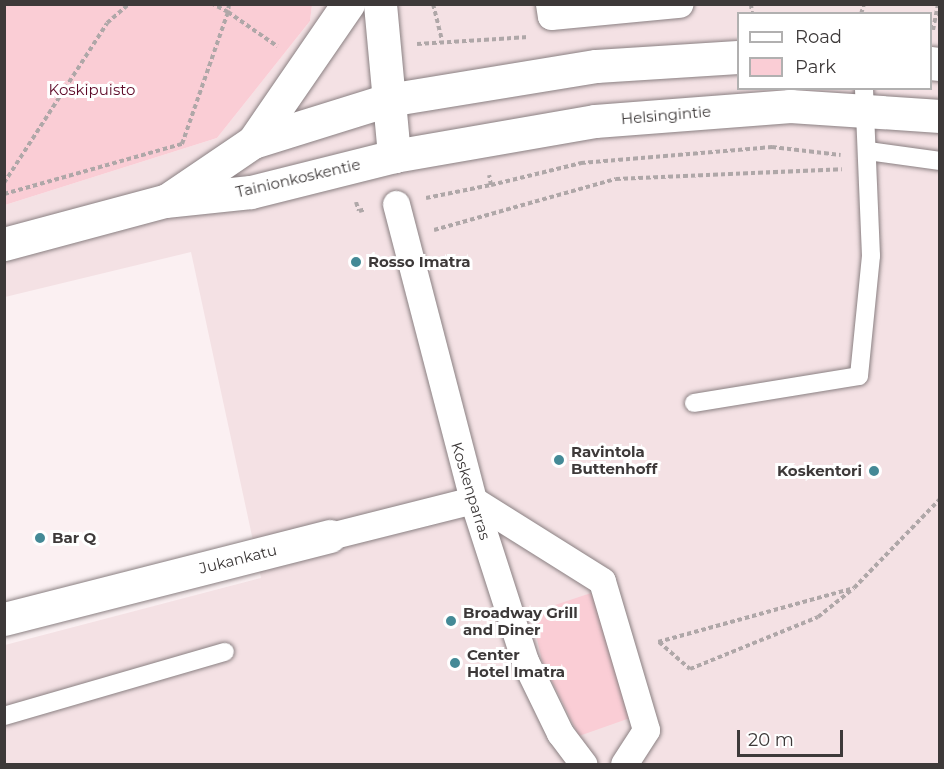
<!DOCTYPE html>
<style>
body{margin:0}
#map{position:relative;width:944px;height:769px;overflow:hidden;background:#fbf0f2;font-family:Montserrat,sans-serif}
div>[style]{position:absolute}
.built>*{inset:0;background:#f4e1e4}
.green>*{inset:0;background:#facdd5}
.path>*{height:4px;margin-top:-2px;transform-origin:0;background:repeating-linear-gradient(90deg,#afa7a8 0 4.5px,transparent 0 7.5px)}
.roads{filter:drop-shadow(0 0 2px #8a8082) drop-shadow(0 0 2px #8a8082)}
.service>*{height:18px;margin:-9px;padding:0 9px;transform-origin:9px;border-radius:9px;background:#fff}
.pedestrian>*{height:27px;margin:-13.5px;padding:0 13.5px;transform-origin:13.5px;border-radius:13.5px;background:#fff}
.minor>*{height:33px;margin:-16.5px;padding:0 16.5px;transform-origin:16.5px;border-radius:16.5px;background:#fff}
.secondary>*{height:33px;margin:-16.5px;padding:0 16.5px;transform-origin:16.5px;border-radius:16.5px;background:#fff}
.dots>*{width:16px;height:16px;translate:-50% -50%;box-sizing:border-box;border:3px solid #fff;border-radius:50%}
span{translate:-50% -50%;white-space:nowrap;text-align:center;line-height:1.15;-webkit-text-stroke:6px #fff;paint-order:stroke}
.park-label{font-size:15px;color:#5e0b29}
.street-label{font-size:15px;color:#3d3939}
.poi-label{font-size:15px;color:#3d3939;font-weight:700}
.left{translate:0 -50%;text-align:left}
.right{translate:-100% -50%;text-align:right}
.frame{position:absolute;inset:0;border:6px solid #3d3939;pointer-events:none}
.legend{position:absolute;left:737px;top:12px;width:195px;height:78px;box-sizing:border-box;background:#fff;border:2px solid #b1b0b0;margin:0;padding:8px 10px;list-style:none;font-size:18px;color:#3d3939}
.legend li{display:flex;align-items:center;gap:12px;height:30px}
.legend b{width:30px;border:2px solid #b1b0b0}
.scale{position:absolute;left:737px;top:730px;width:106px;height:27px;box-sizing:border-box;border:3px solid #3d3939;border-top:0;padding-left:8px;font-size:18px;line-height:21px;white-space:nowrap;color:#3d3939;-webkit-text-stroke:4px #fff;paint-order:stroke}
</style>
<div id="map">
<div class="built">
<div style="clip-path:polygon(evenodd,312px 5px,939px 5px,939px 764px,5px 764px,5px 645px,261px 578px,191px 252px,5px 297px,5px 205px,217px 138px,310px 21px,312px 5px,738px 14px,930px 14px,930px 88px,738px 88px,738px 14px)"></div>
</div>
<div class="green">
<div style="clip-path:polygon(5px 4px,312px 4px,312px 5px,310px 21px,217px 138px,5px 205px)"></div>
<div style="clip-path:polygon(594px 592px,630px 718px,579px 736px,542px 661px,531px 613px)"></div>
</div>
<div class="path">
<div style="left:229px;top:4px;width:8px;rotate:97deg"></div>
<div style="left:228px;top:12px;width:60px;rotate:34.8deg"></div>
<div style="left:433px;top:4px;width:36px;rotate:76deg"></div>
<div style="left:751px;top:4px;width:10px;rotate:84deg"></div>
<div style="left:861px;top:14px;width:10px;rotate:-73deg"></div>
<div style="left:933px;top:30px;width:26px;rotate:-79deg"></div>
<div style="left:417px;top:44px;width:112px;rotate:-3.6deg"></div>
<div style="left:4px;top:183px;width:190px;rotate:-57.2deg"></div>
<div style="left:107px;top:23px;width:29px;rotate:-41deg"></div>
<div style="left:491px;top:185px;width:93px;rotate:-13.7deg"></div>
<div style="left:581px;top:163px;width:192px;rotate:-4.8deg"></div>
<div style="left:772px;top:147px;width:69px;rotate:6.6deg"></div>
<div style="left:4px;top:194px;width:185px;rotate:-15.7deg"></div>
<div style="left:182px;top:144px;width:140px;rotate:-70.8deg"></div>
<div style="left:228px;top:12px;width:17px;rotate:-152deg"></div>
<div style="left:426px;top:198px;width:66px;rotate:-11.3deg"></div>
<div style="left:491px;top:185px;width:10px;rotate:-101deg"></div>
<div style="left:356px;top:202px;width:9px;rotate:72deg"></div>
<div style="left:359px;top:211px;width:7px;rotate:-16deg"></div>
<div style="left:434px;top:230px;width:189px;rotate:-15.7deg"></div>
<div style="left:616px;top:179px;width:226px;rotate:-2.5deg"></div>
<div style="left:658px;top:642px;width:200px;rotate:-15.4deg"></div>
<div style="left:659px;top:642px;width:41px;rotate:41.1deg"></div>
<div style="left:690px;top:669px;width:138px;rotate:-22.1deg"></div>
<div style="left:818px;top:617px;width:46px;rotate:-38.9deg"></div>
<div style="left:854px;top:588px;width:124px;rotate:-46deg"></div>
</div>
<div class="roads">
<div class="service">
<div style="left:868px;top:151px;width:73px;rotate:7.9deg"></div>
<div style="left:694px;top:403px;width:167px;rotate:-9.3deg"></div>
<div style="left:859px;top:376px;width:121px;rotate:-84.3deg"></div>
<div style="left:871px;top:256px;width:168px;rotate:-92.4deg"></div>
<div style="left:4px;top:716px;width:230px;rotate:-16.2deg"></div>
</div>
<div class="pedestrian">
<div style="left:549px;top:4px;width:12px;rotate:81deg"></div>
<div style="left:551px;top:16px;width:129px;rotate:-5.4deg"></div>
<div style="left:396px;top:204px;width:306px;rotate:75.4deg"></div>
<div style="left:473px;top:500px;width:169px;rotate:72.1deg"></div>
<div style="left:525px;top:661px;width:80px;rotate:64.1deg"></div>
<div style="left:560px;top:733px;width:39px;rotate:53deg"></div>
<div style="left:330px;top:536px;width:147px;rotate:-14.1deg"></div>
<div style="left:473px;top:500px;width:152px;rotate:32.1deg"></div>
<div style="left:602px;top:581px;width:155px;rotate:73.5deg"></div>
<div style="left:646px;top:730px;width:40px;rotate:122.9deg"></div>
</div>
<div class="minor">
<div style="left:4px;top:619px;width:336px;rotate:-14.3deg"></div>
</div>
<div class="secondary">
<div style="left:380px;top:4px;width:153px;rotate:84.7deg"></div>
<div style="left:930px;top:63px;width:10px;rotate:6deg"></div>
<div style="left:253px;top:142px;width:168px;rotate:-55.5deg"></div>
<div style="left:169px;top:199px;width:102px;rotate:-34.2deg"></div>
<div style="left:253px;top:142px;width:141px;rotate:-17.3deg"></div>
<div style="left:388px;top:100px;width:211px;rotate:-9.3deg"></div>
<div style="left:596px;top:66px;width:142px;rotate:-3.6deg"></div>
<div style="left:4px;top:244px;width:167px;rotate:-15deg"></div>
<div style="left:165px;top:201px;width:86px;rotate:-6deg"></div>
<div style="left:251px;top:192px;width:147px;rotate:-14.1deg"></div>
<div style="left:394px;top:156px;width:204px;rotate:-9.9deg"></div>
<div style="left:595px;top:121px;width:196px;rotate:-4.4deg"></div>
<div style="left:790px;top:106px;width:150px;rotate:3.8deg"></div>
</div>
</div>
<div class="dots">
<div style="left:356px;top:262px;background:#448996"></div>
<div style="left:559px;top:460px;background:#448996"></div>
<div style="left:874px;top:471px;background:#448996"></div>
<div style="left:40px;top:538px;background:#448996"></div>
<div style="left:451px;top:621px;background:#448996"></div>
<div style="left:455px;top:663px;background:#448996"></div>
</div>
<div class="park-label">
<span style="left:92px;top:90px">Koskipuisto</span>
</div>
<div class="street-label">
<span style="left:666px;top:115px;rotate:-5deg">Helsingintie</span>
<span style="left:298px;top:178px;rotate:-13deg">Tainionkoskentie</span>
<span style="left:471px;top:491px;rotate:73deg">Koskenparras</span>
<span style="left:238px;top:559px;rotate:-14deg">Jukankatu</span>
</div>
<div class="poi-label">
<span class="left" style="left:368px;top:262px">Rosso Imatra</span>
<span class="left" style="left:571px;top:460px">Ravintola<br>Buttenhoff</span>
<span class="right" style="left:862px;top:471px">Koskentori</span>
<span class="left" style="left:52px;top:538px">Bar Q</span>
<span class="left" style="left:463px;top:621px">Broadway Grill<br>and Diner</span>
<span class="left" style="left:467px;top:663px">Center<br>Hotel Imatra</span>
</div>
<div class="frame"></div>
<ul class="legend">
<li><b style="height:8px;background:#fff"></b>Road</li>
<li><b style="height:16px;background:#facdd5"></b>Park</li>
</ul>
<div class="scale">20 m</div>
</div>
